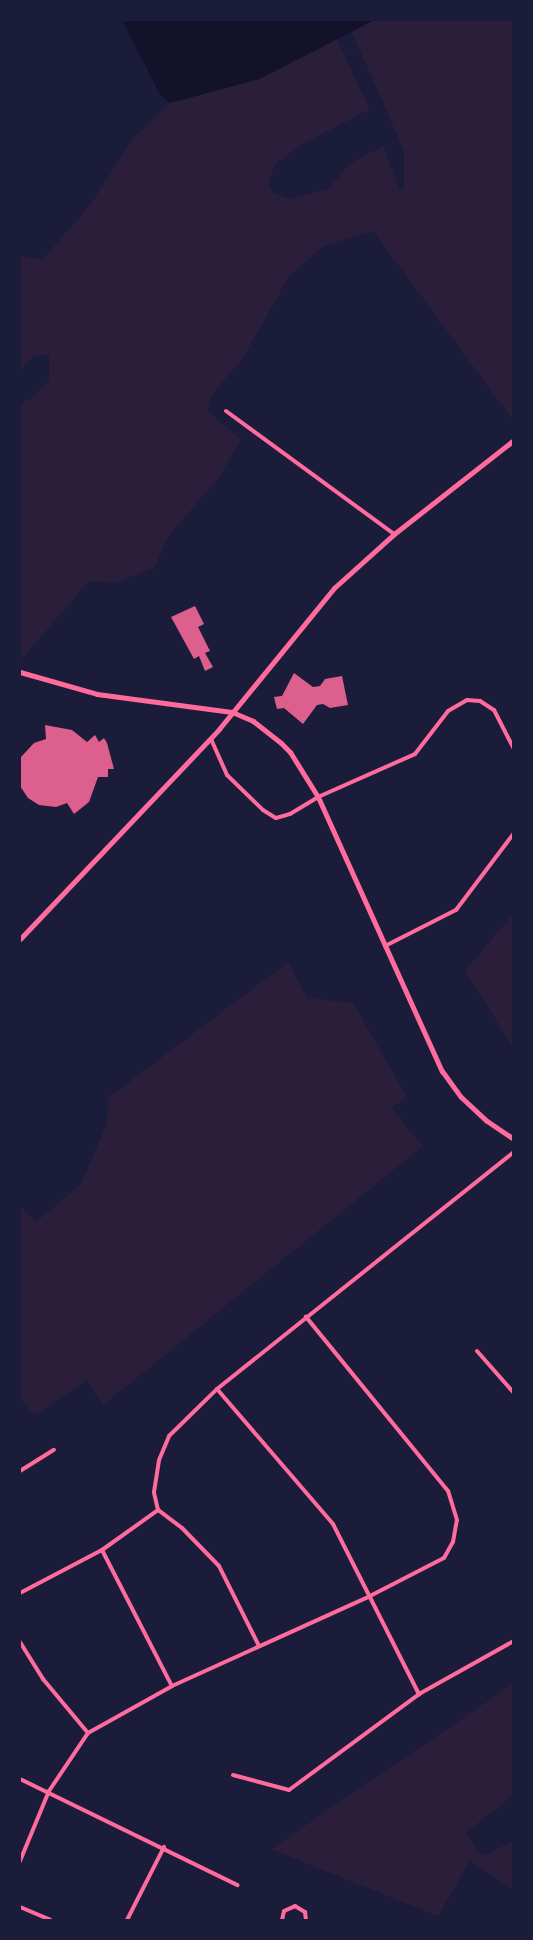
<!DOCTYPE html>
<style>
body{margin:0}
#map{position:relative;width:533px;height:1940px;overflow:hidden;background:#1b1b3a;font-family:Poppins,sans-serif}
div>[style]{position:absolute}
.green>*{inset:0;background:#2a1e3b}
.water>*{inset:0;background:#12122b}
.building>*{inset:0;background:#dd5f8e}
.minor>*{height:4px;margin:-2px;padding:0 2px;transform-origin:2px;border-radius:2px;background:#ff6b9d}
.secondary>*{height:5px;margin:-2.5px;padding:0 2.5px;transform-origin:2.5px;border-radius:2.5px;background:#ff6b9d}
span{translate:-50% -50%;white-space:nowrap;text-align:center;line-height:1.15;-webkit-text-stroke:4.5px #1b1b3a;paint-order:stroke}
.frame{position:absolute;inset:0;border:21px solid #1b1b3a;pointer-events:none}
</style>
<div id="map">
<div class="green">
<div style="clip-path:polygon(374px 20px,513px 20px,513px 420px,373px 231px,323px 246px,288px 278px,244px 356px,211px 396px,207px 411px,241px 439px,220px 476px,167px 538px,154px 568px,114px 583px,89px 581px,20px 661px,20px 403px,29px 400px,49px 382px,49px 355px,34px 356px,20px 370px,20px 256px,42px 260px,90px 205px,133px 139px,170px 103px,259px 79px,337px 40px,370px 109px,305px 143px,276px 163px,268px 182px,273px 193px,289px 199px,328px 189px,351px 163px,383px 146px,400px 191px,404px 188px,404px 151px,352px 32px)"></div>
<div style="clip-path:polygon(513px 914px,513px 1047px,465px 971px)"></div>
<div style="clip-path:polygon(288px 962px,307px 998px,353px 1003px,407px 1097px,391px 1108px,423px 1146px,103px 1405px,87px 1380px,34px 1415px,20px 1397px,20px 1207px,36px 1222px,81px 1184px,107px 1123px,108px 1098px)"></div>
<div style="clip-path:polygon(513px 1684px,513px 1796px,465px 1833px,482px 1856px,513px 1841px,513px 1889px,470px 1861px,438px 1916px,271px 1849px)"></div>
</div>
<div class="water">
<div style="clip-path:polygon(122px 20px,374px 20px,259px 79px,170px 103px,160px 94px)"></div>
</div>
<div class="building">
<div style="clip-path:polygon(195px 606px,204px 624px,198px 627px,210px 651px,205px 653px,213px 667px,205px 671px,199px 656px,194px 659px,171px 617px)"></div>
<div style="clip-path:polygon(294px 673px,313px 687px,320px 686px,325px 679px,342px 676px,348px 705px,330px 708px,323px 704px,317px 705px,303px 724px,284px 708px,277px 709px,274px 697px,282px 696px)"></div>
<div style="clip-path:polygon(45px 725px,72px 730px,87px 742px,95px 735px,99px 742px,104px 738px,107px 743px,114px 769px,108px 769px,108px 777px,98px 777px,89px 802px,74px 814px,67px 803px,56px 807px,39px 805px,28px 798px,20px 786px,21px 757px,34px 743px,46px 739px)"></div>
</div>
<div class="minor">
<div style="left:226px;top:411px;width:208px;rotate:36.2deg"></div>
<div style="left:211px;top:739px;width:39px;rotate:66deg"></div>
<div style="left:227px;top:775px;width:50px;rotate:44.2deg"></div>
<div style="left:263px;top:810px;width:15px;rotate:32deg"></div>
<div style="left:276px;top:818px;width:15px;rotate:-16deg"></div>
<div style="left:290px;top:814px;width:33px;rotate:-31deg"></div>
<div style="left:318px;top:797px;width:106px;rotate:-23.9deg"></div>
<div style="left:415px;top:754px;width:54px;rotate:-52.5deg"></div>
<div style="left:448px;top:711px;width:22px;rotate:-30deg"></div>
<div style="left:467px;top:700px;width:13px;rotate:4deg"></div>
<div style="left:480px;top:701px;width:17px;rotate:33deg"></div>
<div style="left:494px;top:710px;width:44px;rotate:62.9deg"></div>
<div style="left:385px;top:946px;width:80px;rotate:-26.9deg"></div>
<div style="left:456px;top:910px;width:96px;rotate:-53deg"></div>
<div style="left:477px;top:1351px;width:56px;rotate:48.6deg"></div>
<div style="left:217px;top:1389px;width:178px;rotate:49.3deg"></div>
<div style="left:333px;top:1524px;width:191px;rotate:63.2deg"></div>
<div style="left:20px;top:1471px;width:40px;rotate:-32deg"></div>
<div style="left:102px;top:1550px;width:153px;rotate:62.8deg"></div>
<div style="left:20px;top:1593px;width:93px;rotate:-27.7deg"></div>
<div style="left:102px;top:1550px;width:69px;rotate:-35.5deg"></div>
<div style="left:20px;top:1642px;width:44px;rotate:58.1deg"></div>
<div style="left:43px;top:1679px;width:70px;rotate:50.2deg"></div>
<div style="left:259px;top:1646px;width:89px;rotate:-116.6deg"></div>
<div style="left:219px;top:1566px;width:53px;rotate:-134.2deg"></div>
<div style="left:182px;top:1528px;width:30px;rotate:-143deg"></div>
<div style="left:158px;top:1510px;width:18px;rotate:-103deg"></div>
<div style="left:154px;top:1492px;width:32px;rotate:-81deg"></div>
<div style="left:159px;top:1460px;width:26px;rotate:-67deg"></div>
<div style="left:169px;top:1436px;width:67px;rotate:-44.4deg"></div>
<div style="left:217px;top:1389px;width:380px;rotate:-38.6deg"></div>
<div style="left:233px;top:1775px;width:58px;rotate:15deg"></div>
<div style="left:289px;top:1790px;width:162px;rotate:-36.4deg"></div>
<div style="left:419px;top:1694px;width:109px;rotate:-29.2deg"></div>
<div style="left:20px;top:1779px;width:242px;rotate:26deg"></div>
<div style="left:20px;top:1861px;width:76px;rotate:-67.5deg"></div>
<div style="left:49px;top:1791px;width:70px;rotate:-56.1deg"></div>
<div style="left:88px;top:1733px;width:96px;rotate:-29.2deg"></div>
<div style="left:172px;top:1686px;width:217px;rotate:-24.4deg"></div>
<div style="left:370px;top:1596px;width:83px;rotate:-27.2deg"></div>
<div style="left:444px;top:1558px;width:18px;rotate:-61deg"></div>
<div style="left:453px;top:1542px;width:22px;rotate:-80deg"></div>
<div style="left:457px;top:1520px;width:30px;rotate:-107deg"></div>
<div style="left:448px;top:1491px;width:225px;rotate:-129.2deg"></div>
<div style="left:20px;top:1907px;width:33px;rotate:23deg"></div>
<div style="left:127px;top:1920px;width:82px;rotate:-63.1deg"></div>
<div style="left:282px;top:1920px;width:9px;rotate:-77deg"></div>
<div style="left:284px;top:1911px;width:12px;rotate:-24deg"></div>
<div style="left:295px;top:1906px;width:12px;rotate:31deg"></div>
<div style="left:305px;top:1912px;width:8px;rotate:83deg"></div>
</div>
<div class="secondary">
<div style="left:20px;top:672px;width:80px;rotate:15.9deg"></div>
<div style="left:97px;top:694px;width:136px;rotate:7.6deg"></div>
<div style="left:232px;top:712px;width:23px;rotate:23deg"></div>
<div style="left:253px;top:721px;width:36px;rotate:38deg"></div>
<div style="left:281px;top:743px;width:13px;rotate:45deg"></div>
<div style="left:290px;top:752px;width:53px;rotate:58.1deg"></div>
<div style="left:318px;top:797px;width:301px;rotate:65.7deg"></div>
<div style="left:442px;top:1071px;width:32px;rotate:54deg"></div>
<div style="left:461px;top:1097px;width:35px;rotate:43deg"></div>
<div style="left:487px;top:1121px;width:32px;rotate:34deg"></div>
<div style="left:20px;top:939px;width:289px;rotate:-46.5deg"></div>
<div style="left:219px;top:729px;width:182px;rotate:-50.8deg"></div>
<div style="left:334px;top:588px;width:81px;rotate:-42deg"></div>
<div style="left:394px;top:534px;width:152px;rotate:-38.1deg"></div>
</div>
<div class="frame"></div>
</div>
